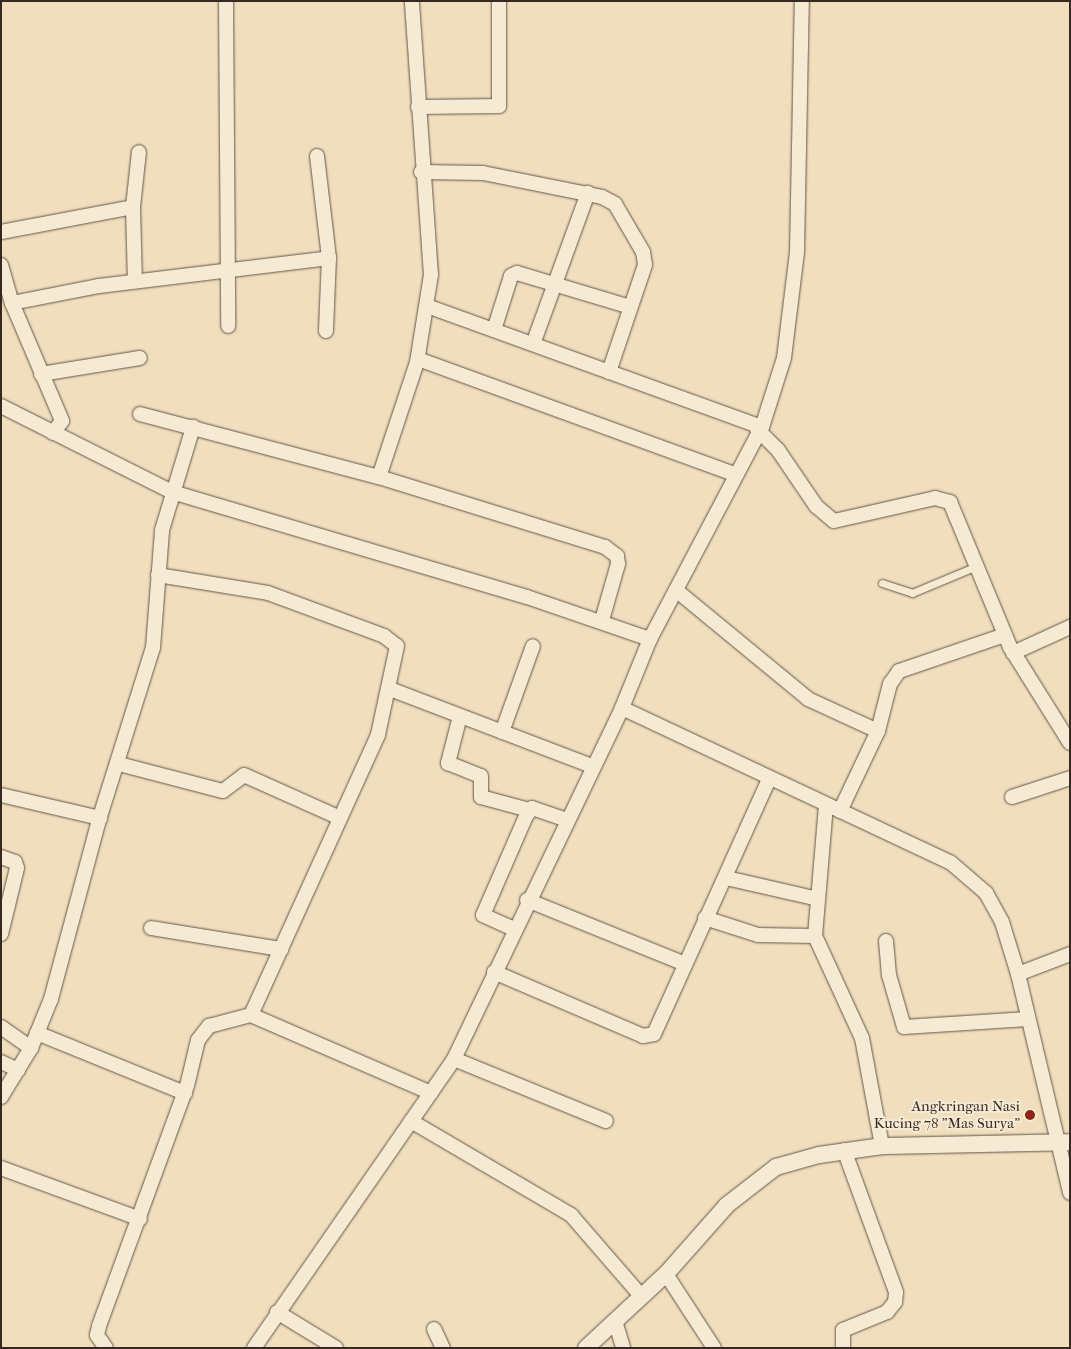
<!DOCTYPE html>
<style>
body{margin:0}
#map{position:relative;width:1071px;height:1349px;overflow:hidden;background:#f0debc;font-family:"IM FELL French Canon",serif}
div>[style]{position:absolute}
.roads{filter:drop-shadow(0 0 1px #645648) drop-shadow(0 0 1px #645648)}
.service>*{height:7px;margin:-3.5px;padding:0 3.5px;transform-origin:3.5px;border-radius:3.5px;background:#f5ead3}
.minor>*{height:14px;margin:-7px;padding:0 7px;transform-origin:7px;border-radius:7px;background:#f5ead3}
.tertiary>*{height:16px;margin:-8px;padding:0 8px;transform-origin:8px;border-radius:8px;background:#f5ead3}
.dots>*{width:14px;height:14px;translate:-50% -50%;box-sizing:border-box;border:2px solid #f5ead3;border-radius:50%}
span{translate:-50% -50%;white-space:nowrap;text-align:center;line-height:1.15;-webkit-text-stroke:4px #f5ead3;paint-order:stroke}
.poi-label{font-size:15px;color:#362922}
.right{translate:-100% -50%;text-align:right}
.frame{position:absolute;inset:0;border:2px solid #362922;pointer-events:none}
</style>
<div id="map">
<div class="roads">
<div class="service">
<div style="left:882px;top:583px;width:32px;rotate:18deg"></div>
<div style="left:912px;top:593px;width:70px;rotate:-22.6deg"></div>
</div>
<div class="minor">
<div style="left:226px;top:1px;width:325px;rotate:89.6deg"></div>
<div style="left:418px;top:107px;width:81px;rotate:-0.7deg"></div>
<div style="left:499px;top:106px;width:105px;rotate:-90deg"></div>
<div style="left:317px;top:156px;width:103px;rotate:83.3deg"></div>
<div style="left:329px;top:258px;width:73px;rotate:92.4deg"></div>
<div style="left:421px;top:172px;width:62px;rotate:0.9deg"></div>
<div style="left:483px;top:173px;width:121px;rotate:11.4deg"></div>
<div style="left:602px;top:197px;width:15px;rotate:28deg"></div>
<div style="left:615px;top:204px;width:56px;rotate:59.7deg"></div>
<div style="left:643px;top:252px;width:13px;rotate:81deg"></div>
<div style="left:645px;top:265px;width:113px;rotate:108.6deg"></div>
<div style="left:133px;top:207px;width:55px;rotate:-83.8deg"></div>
<div style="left:1px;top:232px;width:134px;rotate:-10.7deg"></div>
<div style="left:133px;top:207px;width:74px;rotate:88.5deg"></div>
<div style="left:1px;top:265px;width:40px;rotate:74deg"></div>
<div style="left:12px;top:303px;width:128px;rotate:67deg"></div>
<div style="left:62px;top:421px;width:15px;rotate:127deg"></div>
<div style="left:12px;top:303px;width:89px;rotate:-11.1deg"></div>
<div style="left:99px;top:286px;width:232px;rotate:-6.9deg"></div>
<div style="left:427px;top:306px;width:356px;rotate:19.9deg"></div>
<div style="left:494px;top:330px;width:57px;rotate:-72.5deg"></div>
<div style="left:511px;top:276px;width:7px;rotate:-27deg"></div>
<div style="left:517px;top:273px;width:118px;rotate:16.7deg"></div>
<div style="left:533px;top:344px;width:161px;rotate:-70deg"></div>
<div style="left:418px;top:359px;width:336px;rotate:20deg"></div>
<div style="left:41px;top:374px;width:100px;rotate:-9.2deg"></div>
<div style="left:1px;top:406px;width:191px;rotate:26.7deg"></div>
<div style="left:172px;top:492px;width:370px;rotate:16.5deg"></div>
<div style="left:527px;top:597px;width:130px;rotate:18.9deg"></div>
<div style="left:140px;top:414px;width:247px;rotate:14.8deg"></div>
<div style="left:379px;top:477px;width:237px;rotate:17.2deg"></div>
<div style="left:605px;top:547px;width:15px;rotate:37deg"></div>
<div style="left:617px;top:556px;width:8px;rotate:83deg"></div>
<div style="left:618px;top:564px;width:58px;rotate:105.9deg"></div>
<div style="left:757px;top:429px;width:30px;rotate:45deg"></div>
<div style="left:778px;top:450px;width:68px;rotate:55.8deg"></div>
<div style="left:816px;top:506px;width:23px;rotate:40deg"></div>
<div style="left:834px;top:521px;width:104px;rotate:-12.8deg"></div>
<div style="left:935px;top:498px;width:16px;rotate:15deg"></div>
<div style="left:950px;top:502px;width:157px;rotate:67.5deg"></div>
<div style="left:1010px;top:647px;width:113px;rotate:58deg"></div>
<div style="left:379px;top:477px;width:121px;rotate:-71.7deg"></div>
<div style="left:417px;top:362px;width:88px;rotate:-80.9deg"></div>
<div style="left:431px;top:275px;width:275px;rotate:-94deg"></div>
<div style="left:158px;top:575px;width:111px;rotate:9.3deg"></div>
<div style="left:268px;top:593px;width:124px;rotate:20.3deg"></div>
<div style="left:384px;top:636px;width:16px;rotate:38deg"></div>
<div style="left:397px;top:646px;width:91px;rotate:102.1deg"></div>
<div style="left:378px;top:735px;width:307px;rotate:114.4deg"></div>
<div style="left:676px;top:590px;width:171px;rotate:39.5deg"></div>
<div style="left:808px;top:699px;width:77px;rotate:24.6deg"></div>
<div style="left:1013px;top:653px;width:63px;rotate:-24.5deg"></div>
<div style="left:390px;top:689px;width:216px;rotate:20.9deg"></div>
<div style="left:622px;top:708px;width:362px;rotate:25.2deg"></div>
<div style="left:950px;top:862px;width:48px;rotate:40.7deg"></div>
<div style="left:986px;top:893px;width:33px;rotate:61deg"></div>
<div style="left:1002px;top:922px;width:54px;rotate:72.9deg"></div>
<div style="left:1018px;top:974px;width:225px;rotate:76.6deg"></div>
<div style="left:460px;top:716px;width:49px;rotate:104.3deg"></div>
<div style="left:448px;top:763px;width:35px;rotate:22deg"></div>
<div style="left:481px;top:776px;width:21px;rotate:90deg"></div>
<div style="left:481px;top:797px;width:50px;rotate:15.2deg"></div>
<div style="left:502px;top:732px;width:91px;rotate:-70.2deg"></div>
<div style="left:119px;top:764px;width:107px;rotate:14.6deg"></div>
<div style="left:223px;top:791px;width:26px;rotate:-37deg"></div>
<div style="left:244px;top:775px;width:105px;rotate:24.1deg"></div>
<div style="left:1px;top:795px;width:102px;rotate:13.1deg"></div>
<div style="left:1012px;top:797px;width:61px;rotate:-18.1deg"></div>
<div style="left:826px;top:805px;width:131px;rotate:94.8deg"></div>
<div style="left:815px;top:936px;width:112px;rotate:65.3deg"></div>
<div style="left:862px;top:1038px;width:110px;rotate:79.5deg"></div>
<div style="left:840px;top:811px;width:89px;rotate:-64.6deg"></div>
<div style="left:878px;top:731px;width:49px;rotate:-75.7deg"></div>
<div style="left:890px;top:684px;width:16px;rotate:-55deg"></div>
<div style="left:899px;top:671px;width:112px;rotate:-18.8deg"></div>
<div style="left:1px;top:857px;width:15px;rotate:20deg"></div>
<div style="left:15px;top:862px;width:6px;rotate:72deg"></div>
<div style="left:17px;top:868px;width:68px;rotate:103.6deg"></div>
<div style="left:726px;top:878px;width:90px;rotate:12.8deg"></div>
<div style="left:527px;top:900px;width:168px;rotate:22deg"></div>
<div style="left:705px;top:918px;width:56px;rotate:17.8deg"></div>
<div style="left:758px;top:935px;width:57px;rotate:1deg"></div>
<div style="left:151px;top:928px;width:132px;rotate:9.2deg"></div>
<div style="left:514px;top:929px;width:34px;rotate:-156deg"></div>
<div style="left:483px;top:915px;width:108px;rotate:-66.5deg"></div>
<div style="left:526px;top:816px;width:10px;rotate:-53deg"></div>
<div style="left:532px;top:808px;width:36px;rotate:19deg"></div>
<div style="left:886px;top:941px;width:34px;rotate:85deg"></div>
<div style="left:889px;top:975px;width:54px;rotate:73.9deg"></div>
<div style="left:904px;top:1027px;width:124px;rotate:-3.7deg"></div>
<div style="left:494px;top:972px;width:162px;rotate:23.2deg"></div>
<div style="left:643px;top:1036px;width:11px;rotate:-10deg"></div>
<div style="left:654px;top:1034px;width:280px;rotate:-65.7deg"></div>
<div style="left:1018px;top:974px;width:56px;rotate:-21deg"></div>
<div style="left:1px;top:1027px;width:37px;rotate:35deg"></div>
<div style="left:37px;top:1033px;width:160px;rotate:22.1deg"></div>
<div style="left:454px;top:1059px;width:164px;rotate:22.2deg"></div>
<div style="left:1px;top:1062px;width:19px;rotate:25deg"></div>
<div style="left:1px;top:1097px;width:57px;rotate:-58.5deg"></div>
<div style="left:31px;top:1048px;width:53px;rotate:-67.8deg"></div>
<div style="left:51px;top:999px;width:182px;rotate:-75deg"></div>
<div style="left:98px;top:823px;width:183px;rotate:-72.6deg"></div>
<div style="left:153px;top:648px;width:118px;rotate:-85.6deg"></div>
<div style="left:162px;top:530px;width:108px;rotate:-73.2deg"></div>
<div style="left:411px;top:1121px;width:186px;rotate:30.4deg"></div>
<div style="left:571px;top:1215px;width:108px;rotate:49.1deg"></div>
<div style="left:1px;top:1168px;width:148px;rotate:20.1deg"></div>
<div style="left:666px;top:1274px;width:88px;rotate:57deg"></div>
<div style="left:277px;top:1312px;width:69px;rotate:31.4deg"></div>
<div style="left:615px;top:1321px;width:28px;rotate:73deg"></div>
<div style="left:434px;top:1329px;width:21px;rotate:65deg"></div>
<div style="left:106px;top:1348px;width:16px;rotate:-125deg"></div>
<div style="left:97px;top:1335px;width:9px;rotate:-77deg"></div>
<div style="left:99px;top:1326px;width:256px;rotate:-69.9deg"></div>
<div style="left:187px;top:1086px;width:47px;rotate:-76.6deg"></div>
<div style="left:198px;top:1040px;width:18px;rotate:-52deg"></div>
<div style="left:209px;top:1026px;width:43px;rotate:-14.7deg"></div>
<div style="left:251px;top:1015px;width:196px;rotate:23.4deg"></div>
<div style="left:254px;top:1348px;width:351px;rotate:-55.3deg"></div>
<div style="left:454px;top:1059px;width:389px;rotate:-64.4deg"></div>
<div style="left:622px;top:708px;width:74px;rotate:-67.9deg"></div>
<div style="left:650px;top:639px;width:240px;rotate:-62.2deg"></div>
<div style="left:762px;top:427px;width:72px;rotate:-72.3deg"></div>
<div style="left:784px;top:358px;width:107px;rotate:-83deg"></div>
<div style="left:797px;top:252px;width:251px;rotate:-88.9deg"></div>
<div style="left:843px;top:1348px;width:18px;rotate:-90deg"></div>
<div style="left:843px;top:1330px;width:48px;rotate:-22.2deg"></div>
<div style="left:887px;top:1312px;width:13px;rotate:-51deg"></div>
<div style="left:895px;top:1302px;width:10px;rotate:-84deg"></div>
<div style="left:896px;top:1292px;width:151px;rotate:-110.1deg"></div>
</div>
<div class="tertiary">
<div style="left:586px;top:1348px;width:109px;rotate:-42.8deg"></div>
<div style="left:666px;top:1274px;width:92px;rotate:-48.5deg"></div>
<div style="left:727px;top:1205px;width:62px;rotate:-37.8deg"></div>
<div style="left:776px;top:1167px;width:45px;rotate:-15.6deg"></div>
<div style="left:819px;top:1155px;width:64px;rotate:-8.1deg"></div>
<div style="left:882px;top:1146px;width:188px;rotate:-1.2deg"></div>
</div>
</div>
<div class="dots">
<div style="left:1030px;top:1115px;background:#8f2418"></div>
</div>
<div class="poi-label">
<span class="right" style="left:1020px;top:1115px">Angkringan Nasi<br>Kucing 78 "Mas Surya"</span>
</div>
<div class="frame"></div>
</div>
